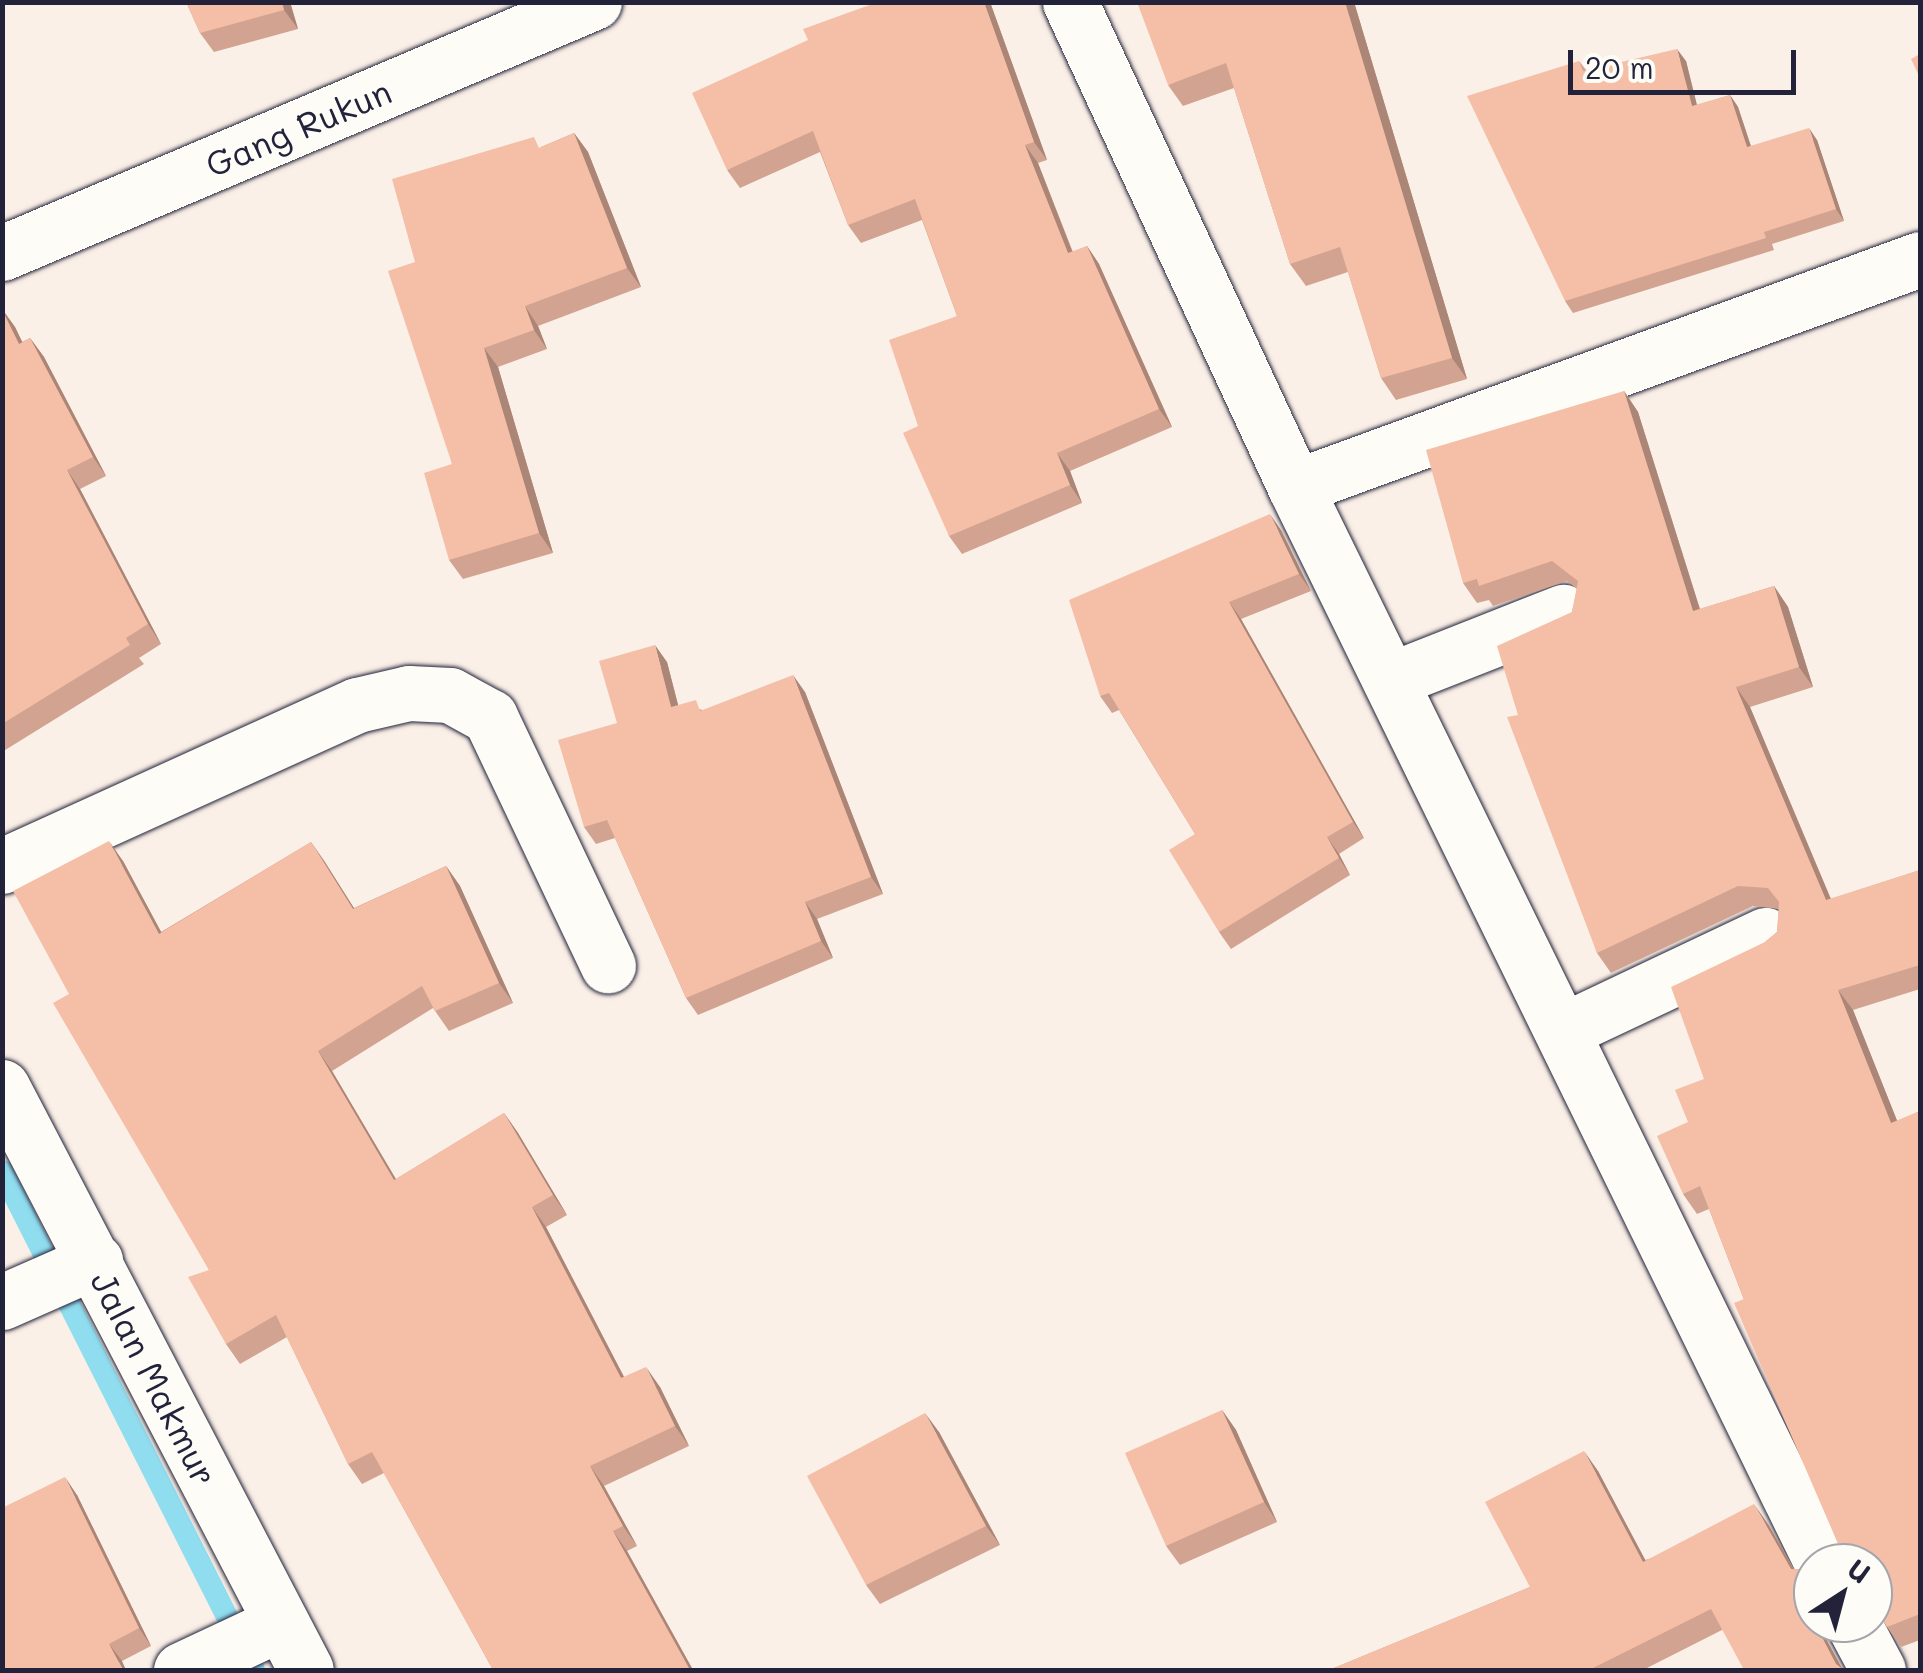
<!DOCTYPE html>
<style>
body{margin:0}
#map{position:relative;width:1923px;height:1673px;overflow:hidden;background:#fbf0e7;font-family:Mali,sans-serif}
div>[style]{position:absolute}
.stream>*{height:22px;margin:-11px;padding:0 11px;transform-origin:11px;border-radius:11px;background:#90ddef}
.roads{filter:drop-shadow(0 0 2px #22223b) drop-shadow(0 0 2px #22223b)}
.minor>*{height:55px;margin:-27.5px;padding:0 27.5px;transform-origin:27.5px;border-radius:27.5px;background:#fdfcf7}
.wall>*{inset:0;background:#d2a390}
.shaded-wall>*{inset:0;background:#ab8575}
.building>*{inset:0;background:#f4bea7}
span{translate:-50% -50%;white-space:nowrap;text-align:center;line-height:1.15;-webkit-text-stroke:8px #fdfcf7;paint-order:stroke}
.street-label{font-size:35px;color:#22223b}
.frame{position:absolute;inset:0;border:5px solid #22223b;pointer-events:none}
.north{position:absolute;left:1793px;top:1543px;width:100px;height:100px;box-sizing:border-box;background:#fdfcf7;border:2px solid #a5a5ac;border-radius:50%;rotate:36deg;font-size:28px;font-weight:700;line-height:40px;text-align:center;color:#22223b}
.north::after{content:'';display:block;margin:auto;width:35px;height:45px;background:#22223b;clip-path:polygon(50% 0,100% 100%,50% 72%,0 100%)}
.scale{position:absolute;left:1568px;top:50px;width:228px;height:45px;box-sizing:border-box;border:5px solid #22223b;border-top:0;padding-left:12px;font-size:30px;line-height:35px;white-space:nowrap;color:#22223b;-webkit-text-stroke:8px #fdfcf7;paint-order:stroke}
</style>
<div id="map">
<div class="stream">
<div style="left:2px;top:1171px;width:559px;rotate:63.21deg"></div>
</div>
<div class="roads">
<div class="minor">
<div style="left:1070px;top:2px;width:535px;rotate:65.11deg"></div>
<div style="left:1295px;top:487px;width:1198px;rotate:63.91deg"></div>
<div style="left:2px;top:253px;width:643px;rotate:-22.98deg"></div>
<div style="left:1295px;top:487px;width:665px;rotate:-20.04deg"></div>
<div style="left:1390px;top:680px;width:186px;rotate:-21.5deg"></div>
<div style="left:2px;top:866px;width:390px;rotate:-24.4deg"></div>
<div style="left:357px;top:705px;width:53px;rotate:-13deg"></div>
<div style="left:409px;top:693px;width:41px;rotate:2.8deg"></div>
<div style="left:450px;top:695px;width:46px;rotate:28.8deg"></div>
<div style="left:490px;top:717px;width:275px;rotate:64.6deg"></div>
<div style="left:1562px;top:1031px;width:225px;rotate:-25.3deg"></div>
<div style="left:2px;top:1087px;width:657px;rotate:62.46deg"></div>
<div style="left:2px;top:1302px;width:102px;rotate:-23.8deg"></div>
<div style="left:1853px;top:1623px;width:53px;rotate:62deg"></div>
<div style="left:181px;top:1670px;width:110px;rotate:-25.2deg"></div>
</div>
</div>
<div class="wall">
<div style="clip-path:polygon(186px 2px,290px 2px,298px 29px,214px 52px,200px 33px)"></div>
<div style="clip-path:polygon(990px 2px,1047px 160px,1038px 163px,1073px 252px,1087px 246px,1099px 264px,1172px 427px,1070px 471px,1082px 503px,962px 554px,949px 536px,918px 426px,957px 316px,922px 220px,861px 243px,848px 225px,820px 152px,740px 188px,727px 170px)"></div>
<div style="clip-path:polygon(1354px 2px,1467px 379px,1396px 400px,1381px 378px,1348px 272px,1306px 286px,1290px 264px,1234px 88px,1183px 106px,1168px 85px)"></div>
<div style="clip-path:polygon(1579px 61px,1586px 70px,1686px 61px,1697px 105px,1730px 95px,1738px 107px,1751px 146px,1817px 140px,1844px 221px,1772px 244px,1774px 250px,1573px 313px,1565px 301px)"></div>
<div style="clip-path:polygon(574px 133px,588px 152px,641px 287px,538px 326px,547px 349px,498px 367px,553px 553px,463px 579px,449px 560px,452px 464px,415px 262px,541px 147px)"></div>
<div style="clip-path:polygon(2px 309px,15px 327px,22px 342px,30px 338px,44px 357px,106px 476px,80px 489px,161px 644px,139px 658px,144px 664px,2px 752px)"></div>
<div style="clip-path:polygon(1624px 391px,1638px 412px,1700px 609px,1774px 586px,1788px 607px,1813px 687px,1750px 707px,1831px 899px,1920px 870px,1920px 989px,1853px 1010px,1897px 1121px,1920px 1111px,1920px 1640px,1901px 1647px,1887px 1627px,1839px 1546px,1709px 1209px,1697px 1214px,1683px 1194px,1688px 1122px,1704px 1079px,1765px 942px,1777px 932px,1779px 909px,1753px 906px,1611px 973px,1597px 953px,1518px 715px,1572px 612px,1577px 589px,1567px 581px,1493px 606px,1489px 600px,1477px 603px,1463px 583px)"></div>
<div style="clip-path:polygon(1281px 530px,1311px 591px,1241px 619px,1364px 838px,1339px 854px,1350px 875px,1231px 949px,1219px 932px,1195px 834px,1119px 710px,1112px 713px,1100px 696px)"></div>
<div style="clip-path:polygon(667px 662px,678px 705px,703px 710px,805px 692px,883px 894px,817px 919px,833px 958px,698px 1015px,686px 998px,615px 838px,596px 844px,584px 827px,617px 723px)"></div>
<div style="clip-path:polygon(311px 842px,354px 908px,446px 866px,460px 886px,513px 1003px,449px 1031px,433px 1008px,332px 1071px,396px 1179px,504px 1113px,518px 1133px,567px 1215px,546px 1227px,624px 1377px,660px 1387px,689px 1446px,604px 1486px,637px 1546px,627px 1551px,693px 1670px,493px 1670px,384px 1473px,362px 1484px,348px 1464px,287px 1337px,240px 1364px,226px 1344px,209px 1270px,69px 994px,123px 861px,161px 932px)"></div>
<div style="clip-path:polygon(1222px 1410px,1236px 1430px,1277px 1522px,1180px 1565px,1166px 1546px)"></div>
<div style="clip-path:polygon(939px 1432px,1000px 1545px,880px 1604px,866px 1585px)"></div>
<div style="clip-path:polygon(1598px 1471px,1645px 1560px,1768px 1524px,1794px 1569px,1813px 1570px,1813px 1623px,1825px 1637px,1842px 1669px,1722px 1630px,1643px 1670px,1329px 1670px,1530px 1587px)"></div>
<div style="clip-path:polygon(77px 1495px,151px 1646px,122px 1661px,2px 1670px)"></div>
</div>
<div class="shaded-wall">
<div style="clip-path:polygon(282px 2px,290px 2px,298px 29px,284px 10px)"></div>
<div style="clip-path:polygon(984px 2px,990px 2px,1047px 160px,1034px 142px)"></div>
<div style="clip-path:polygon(1345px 2px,1354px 2px,1467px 379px,1452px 358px)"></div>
<div style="clip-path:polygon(1677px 49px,1686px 61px,1700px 118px,1692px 106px)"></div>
<div style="clip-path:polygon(1730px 95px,1738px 107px,1755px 159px,1747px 147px)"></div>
<div style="clip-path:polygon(1809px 128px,1817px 140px,1844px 221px,1836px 209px)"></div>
<div style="clip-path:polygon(574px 133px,588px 152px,641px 287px,627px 268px)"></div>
<div style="clip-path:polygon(1025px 145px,1038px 163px,1080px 272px,1068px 253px)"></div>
<div style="clip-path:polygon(1087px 246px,1099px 264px,1172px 427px,1159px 409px)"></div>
<div style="clip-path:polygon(525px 306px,538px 326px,547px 349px,534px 330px)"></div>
<div style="clip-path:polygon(2px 309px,15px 327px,33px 364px,19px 344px)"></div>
<div style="clip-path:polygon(30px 338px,44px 357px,106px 476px,93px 457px)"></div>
<div style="clip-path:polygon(484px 348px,498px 367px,553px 553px,539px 533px)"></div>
<div style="clip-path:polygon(1624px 391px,1638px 412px,1707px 632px,1693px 611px)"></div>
<div style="clip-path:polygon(1057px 453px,1070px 471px,1082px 503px,1070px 485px)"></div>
<div style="clip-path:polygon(67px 470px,80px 489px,161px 644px,148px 624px)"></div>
<div style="clip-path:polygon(1270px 514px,1281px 530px,1311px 591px,1299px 574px)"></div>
<div style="clip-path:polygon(1774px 586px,1788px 607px,1813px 687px,1799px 667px)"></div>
<div style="clip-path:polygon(1229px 602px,1241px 619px,1364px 838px,1353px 822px)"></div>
<div style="clip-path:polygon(655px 645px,667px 662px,683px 724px,671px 707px)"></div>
<div style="clip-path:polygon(793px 675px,805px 692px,883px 894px,871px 877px)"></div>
<div style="clip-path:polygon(1736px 687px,1750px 707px,1840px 921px,1826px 900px)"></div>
<div style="clip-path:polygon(1327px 837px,1339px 854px,1350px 875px,1339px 858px)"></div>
<div style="clip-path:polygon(109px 841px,123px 861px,173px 954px,159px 934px)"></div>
<div style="clip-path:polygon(311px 842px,325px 862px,367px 929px,353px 909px)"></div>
<div style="clip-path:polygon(446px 866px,460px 886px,513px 1003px,499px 983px)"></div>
<div style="clip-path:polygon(805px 902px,817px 919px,833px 958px,821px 941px)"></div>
<div style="clip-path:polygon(1838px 990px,1853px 1010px,1906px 1143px,1891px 1123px)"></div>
<div style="clip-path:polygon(318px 1051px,332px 1071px,408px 1200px,394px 1180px)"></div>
<div style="clip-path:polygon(504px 1113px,518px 1133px,567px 1215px,553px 1195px)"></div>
<div style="clip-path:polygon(532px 1207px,546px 1227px,635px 1398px,621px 1378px)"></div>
<div style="clip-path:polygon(646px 1367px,660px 1387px,689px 1446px,675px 1426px)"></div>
<div style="clip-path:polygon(1222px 1410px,1236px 1430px,1277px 1522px,1264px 1502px)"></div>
<div style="clip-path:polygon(925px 1413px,939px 1432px,1000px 1545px,986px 1526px)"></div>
<div style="clip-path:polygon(1584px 1451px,1598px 1471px,1657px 1582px,1643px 1562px)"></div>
<div style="clip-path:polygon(590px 1466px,604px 1486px,637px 1546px,623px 1526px)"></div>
<div style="clip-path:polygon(65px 1477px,77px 1495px,151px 1646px,139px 1628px)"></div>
<div style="clip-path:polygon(1754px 1504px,1768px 1524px,1805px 1589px,1791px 1569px)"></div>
<div style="clip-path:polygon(613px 1531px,627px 1551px,693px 1670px,690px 1670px)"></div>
<div style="clip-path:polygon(1814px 1623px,1826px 1623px,1825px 1637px,1843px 1670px,1836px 1664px)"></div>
<div style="clip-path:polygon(109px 1644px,122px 1661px,126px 1670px,123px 1670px)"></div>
</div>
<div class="building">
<div style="clip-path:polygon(186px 2px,282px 2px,284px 10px,200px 33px)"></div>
<div style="clip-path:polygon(878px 2px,984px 2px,1034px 142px,1025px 145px,1068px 253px,1087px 246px,1159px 409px,1057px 453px,1070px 485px,949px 536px,903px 433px,918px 426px,889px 340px,957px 316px,915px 199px,848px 225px,813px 131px,727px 170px,692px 93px,808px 40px,803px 29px)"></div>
<div style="clip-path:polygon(1137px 2px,1345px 2px,1452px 358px,1381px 378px,1340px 247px,1290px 264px,1226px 63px,1168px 85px)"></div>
<div style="clip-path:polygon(1677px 49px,1692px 106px,1730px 95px,1747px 147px,1809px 128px,1836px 209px,1764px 232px,1766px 238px,1565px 301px,1467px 96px,1579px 61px,1583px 71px)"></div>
<div style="clip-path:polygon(1920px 54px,1920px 78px,1911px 59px)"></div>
<div style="clip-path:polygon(574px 133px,627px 268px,525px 306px,534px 330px,484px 348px,539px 533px,449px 560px,424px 473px,452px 464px,388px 271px,415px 262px,392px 179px,534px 137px,539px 148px)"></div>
<div style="clip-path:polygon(2px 310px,19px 344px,30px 338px,93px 457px,67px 470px,148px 624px,126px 638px,130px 645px,2px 724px)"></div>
<div style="clip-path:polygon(1624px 391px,1693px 611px,1774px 586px,1799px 667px,1736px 687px,1826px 900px,1920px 870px,1920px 965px,1838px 990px,1891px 1123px,1920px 1111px,1920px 1614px,1887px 1627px,1873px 1604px,1873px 1563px,1826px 1563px,1839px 1546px,1734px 1303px,1744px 1299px,1700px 1186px,1683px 1194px,1657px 1136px,1688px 1122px,1675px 1090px,1704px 1079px,1671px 987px,1765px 942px,1777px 932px,1779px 902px,1768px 888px,1738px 886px,1597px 953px,1507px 717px,1518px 715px,1497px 646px,1572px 612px,1578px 581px,1552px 561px,1479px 586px,1477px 579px,1463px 583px,1426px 450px)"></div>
<div style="clip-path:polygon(1270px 514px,1299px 574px,1229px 602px,1353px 822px,1327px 837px,1339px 858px,1219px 932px,1169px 850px,1195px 834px,1109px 693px,1100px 696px,1069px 600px)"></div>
<div style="clip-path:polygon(655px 645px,671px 707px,696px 700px,700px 711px,793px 675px,871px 877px,805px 902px,821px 941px,686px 998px,607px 820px,584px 827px,558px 740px,617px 723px,599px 661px)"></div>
<div style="clip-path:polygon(109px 841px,159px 934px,311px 842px,353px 909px,446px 866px,499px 983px,435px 1011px,422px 986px,318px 1051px,394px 1180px,504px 1113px,553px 1195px,532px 1207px,621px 1378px,646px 1367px,675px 1426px,590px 1466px,623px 1526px,613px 1531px,690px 1670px,493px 1670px,372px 1452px,348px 1464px,276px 1315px,226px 1344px,188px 1277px,209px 1270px,53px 1003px,69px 994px,13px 891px)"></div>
<div style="clip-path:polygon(1222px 1410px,1264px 1502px,1166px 1546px,1125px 1453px)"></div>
<div style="clip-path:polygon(925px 1413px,986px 1526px,866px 1585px,807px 1476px)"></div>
<div style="clip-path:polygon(1584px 1451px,1643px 1562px,1754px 1504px,1791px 1569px,1813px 1570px,1811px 1616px,1836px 1664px,1844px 1670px,1744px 1670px,1711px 1609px,1589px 1670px,1329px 1670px,1530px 1587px,1485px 1502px)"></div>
<div style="clip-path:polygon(65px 1477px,139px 1628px,109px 1644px,123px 1670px,2px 1670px,2px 1508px)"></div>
</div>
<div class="street-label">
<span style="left:298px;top:127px;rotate:-23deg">Gang Rukun</span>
<span style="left:155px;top:1378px;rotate:63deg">Jalan Makmur</span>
</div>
<div class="frame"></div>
<div class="north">U</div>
<div class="scale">20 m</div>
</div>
